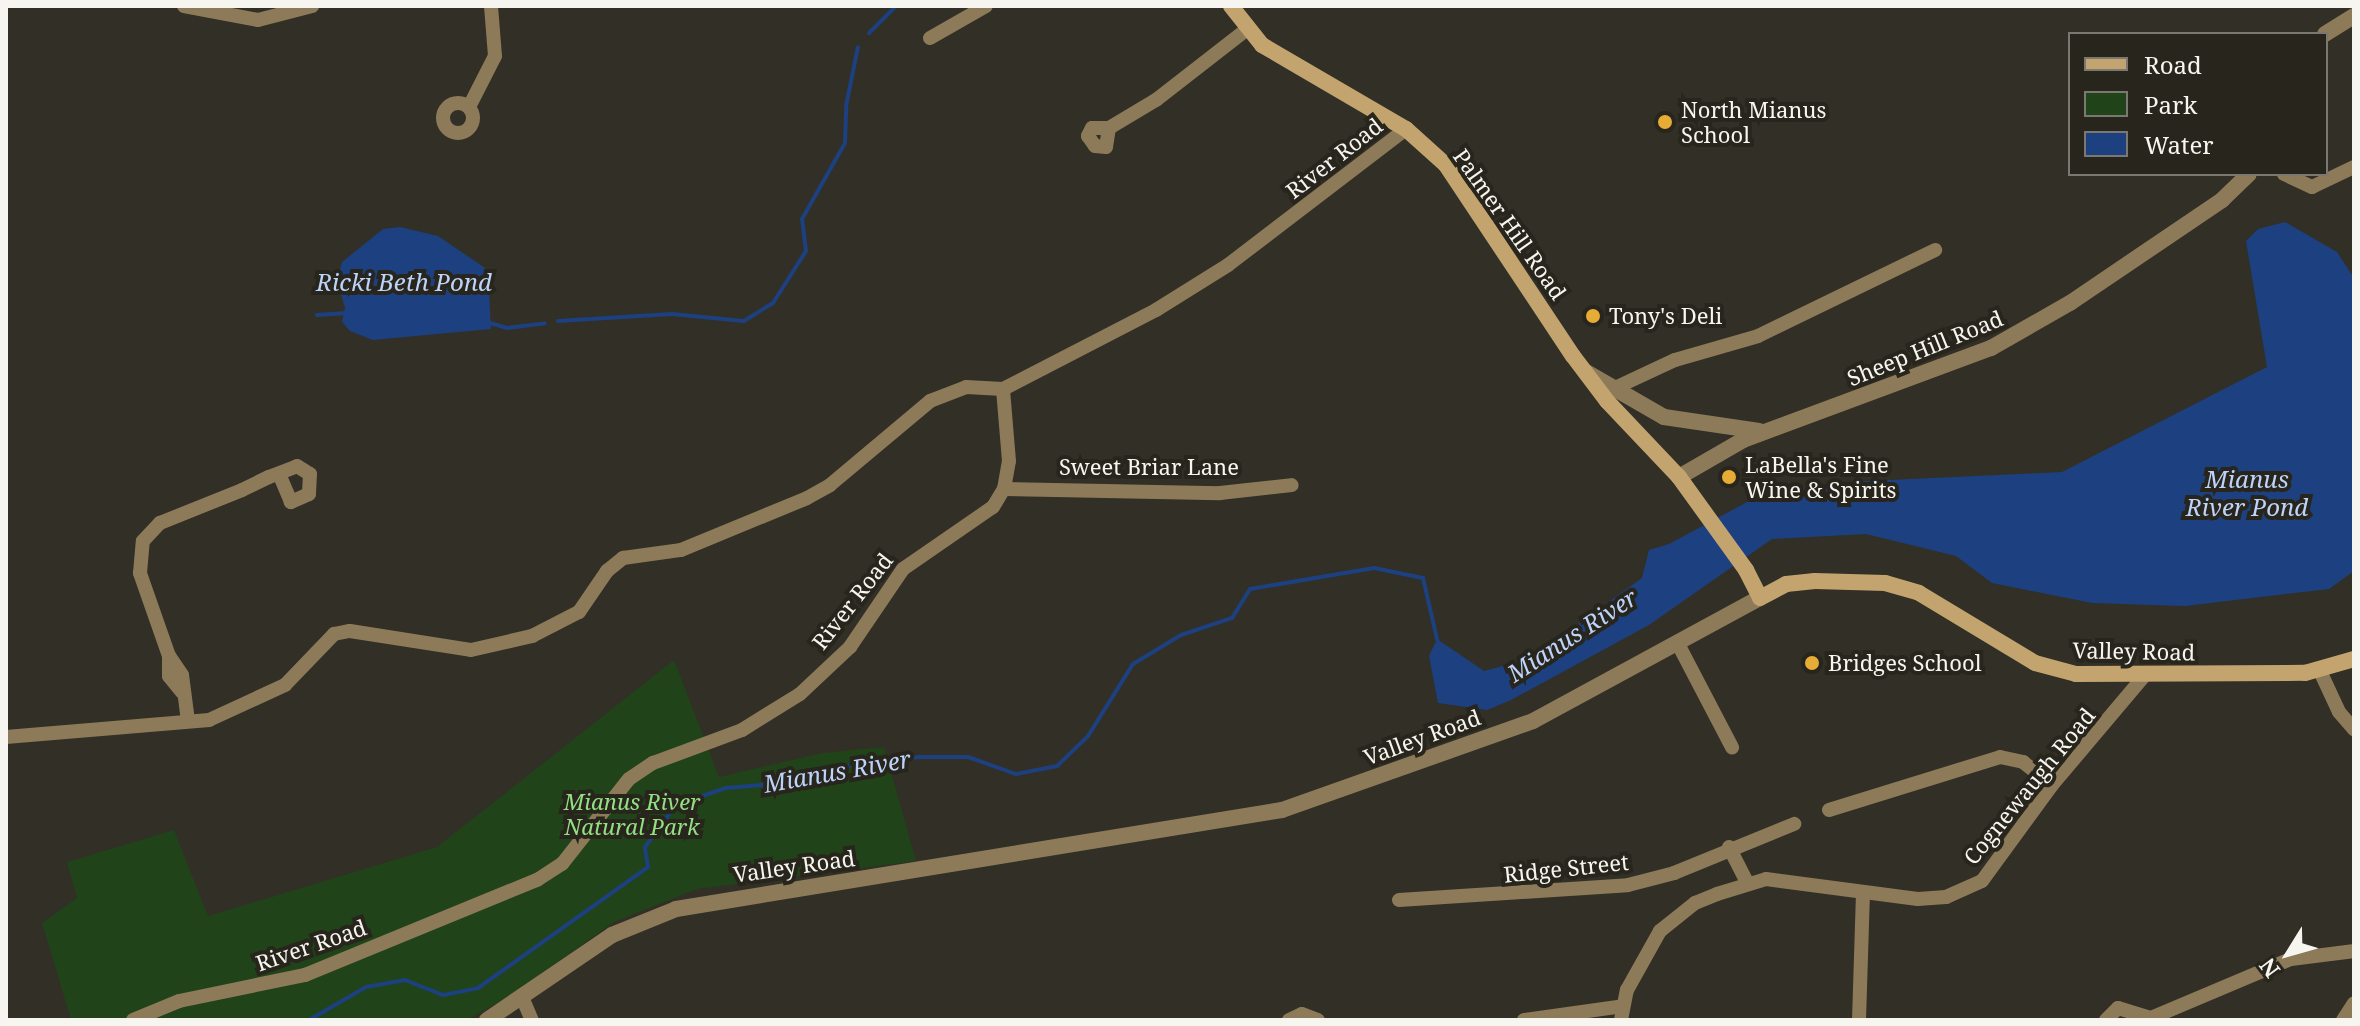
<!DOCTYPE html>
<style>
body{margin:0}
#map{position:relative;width:2360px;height:1026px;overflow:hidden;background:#312f26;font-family:"Noto Serif",serif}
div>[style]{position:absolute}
.green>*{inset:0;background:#204319}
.water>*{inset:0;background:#1d4080}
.stream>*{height:4px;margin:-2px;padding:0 2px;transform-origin:2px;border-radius:2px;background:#1d4080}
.minor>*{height:14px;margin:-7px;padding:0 7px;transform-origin:7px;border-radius:7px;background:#8d7a59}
.minor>.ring{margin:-7px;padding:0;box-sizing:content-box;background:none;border:14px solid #8d7a59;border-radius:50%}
.tertiary>*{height:16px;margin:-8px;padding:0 8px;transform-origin:8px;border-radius:8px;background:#8d7a59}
.secondary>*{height:16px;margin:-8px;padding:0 8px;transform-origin:8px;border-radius:8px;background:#c3a46f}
.dots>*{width:22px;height:22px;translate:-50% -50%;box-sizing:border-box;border:4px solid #27251c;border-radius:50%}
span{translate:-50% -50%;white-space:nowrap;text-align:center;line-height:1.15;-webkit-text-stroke:8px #27251c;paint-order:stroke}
.poi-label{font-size:22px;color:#f6f5ef}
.left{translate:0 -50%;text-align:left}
.street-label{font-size:22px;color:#f6f5ef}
.park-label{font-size:22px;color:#93e083;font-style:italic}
.water-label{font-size:24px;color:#bdd3f9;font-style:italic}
.frame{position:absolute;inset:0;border:8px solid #f6f5ef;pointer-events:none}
.legend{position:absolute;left:2068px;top:32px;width:260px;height:144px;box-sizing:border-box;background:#27251c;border:2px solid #7a7870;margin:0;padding:10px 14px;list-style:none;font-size:24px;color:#f6f5ef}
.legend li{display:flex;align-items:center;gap:16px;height:40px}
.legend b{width:40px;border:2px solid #7a7870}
.north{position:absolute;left:2248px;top:914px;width:80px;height:80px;-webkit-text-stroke:6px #27251c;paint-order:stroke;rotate:233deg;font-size:22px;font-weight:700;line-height:32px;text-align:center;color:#f6f5ef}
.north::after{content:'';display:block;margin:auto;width:28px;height:36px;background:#f6f5ef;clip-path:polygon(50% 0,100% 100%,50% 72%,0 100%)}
</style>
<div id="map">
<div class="green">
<div style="clip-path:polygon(674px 660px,719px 777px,822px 753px,884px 747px,916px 861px,697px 889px,614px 922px,508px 997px,466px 1020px,71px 1020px,42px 923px,77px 898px,67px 862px,174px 830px,208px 916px,437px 847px)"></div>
</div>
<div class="water">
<div style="clip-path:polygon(2285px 222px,2337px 252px,2354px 278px,2354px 571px,2329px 589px,2185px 606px,2092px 603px,1992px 583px,1956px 556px,1866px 534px,1772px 539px,1649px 625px,1511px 700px,1487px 710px,1438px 703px,1429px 656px,1437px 639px,1484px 671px,1529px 659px,1642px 578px,1649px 550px,1669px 544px,1762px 494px,1848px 482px,2062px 472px,2267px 367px,2246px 241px,2258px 229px)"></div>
<div style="clip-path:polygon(400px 227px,438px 236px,488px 270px,491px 329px,373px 340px,350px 331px,342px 322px,345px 308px,337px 280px,342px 262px,383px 229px)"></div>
</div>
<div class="stream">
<div style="left:869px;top:33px;width:38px;rotate:-45deg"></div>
<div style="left:317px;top:315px;width:30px;rotate:-4deg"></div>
<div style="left:558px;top:321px;width:114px;rotate:-3.5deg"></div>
<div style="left:672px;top:314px;width:72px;rotate:5.6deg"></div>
<div style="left:744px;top:321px;width:34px;rotate:-32deg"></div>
<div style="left:773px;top:303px;width:62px;rotate:-57.6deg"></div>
<div style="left:806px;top:251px;width:32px;rotate:-97deg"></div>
<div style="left:802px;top:219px;width:87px;rotate:-60.5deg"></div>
<div style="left:845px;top:143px;width:37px;rotate:-88deg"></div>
<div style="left:846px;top:106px;width:60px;rotate:-78.5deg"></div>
<div style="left:490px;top:323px;width:18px;rotate:16deg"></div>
<div style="left:507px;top:328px;width:38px;rotate:-7deg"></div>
<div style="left:309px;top:1020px;width:66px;rotate:-30.1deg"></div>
<div style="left:366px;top:987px;width:40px;rotate:-10deg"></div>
<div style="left:405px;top:980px;width:41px;rotate:21.5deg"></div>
<div style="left:443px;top:995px;width:36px;rotate:-11deg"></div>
<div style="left:478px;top:988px;width:209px;rotate:-35.4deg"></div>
<div style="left:648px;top:867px;width:20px;rotate:-99deg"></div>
<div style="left:645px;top:847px;width:52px;rotate:-53.6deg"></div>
<div style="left:676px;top:805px;width:53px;rotate:-18.8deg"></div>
<div style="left:726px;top:788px;width:58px;rotate:-4.9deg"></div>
<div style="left:784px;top:783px;width:73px;rotate:-15deg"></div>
<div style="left:855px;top:764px;width:65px;rotate:-6.1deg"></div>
<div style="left:920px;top:757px;width:48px"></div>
<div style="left:968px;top:757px;width:51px;rotate:19.5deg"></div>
<div style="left:1016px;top:774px;width:42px;rotate:-11deg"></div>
<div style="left:1057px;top:766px;width:43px;rotate:-44.1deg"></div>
<div style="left:1088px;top:736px;width:85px;rotate:-58deg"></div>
<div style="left:1133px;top:664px;width:56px;rotate:-31.1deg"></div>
<div style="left:1181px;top:635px;width:54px;rotate:-18.4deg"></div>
<div style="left:1232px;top:618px;width:34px;rotate:-58deg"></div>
<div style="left:1250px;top:589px;width:126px;rotate:-9.6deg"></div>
<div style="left:1374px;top:568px;width:50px;rotate:11.5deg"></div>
<div style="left:1423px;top:578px;width:63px;rotate:77.1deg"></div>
</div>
<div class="minor">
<div style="left:184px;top:6px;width:75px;rotate:10.7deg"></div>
<div style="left:258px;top:20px;width:56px;rotate:-14.5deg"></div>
<div style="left:930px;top:38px;width:64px;rotate:-29.7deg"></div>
<div class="ring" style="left:443px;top:103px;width:16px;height:16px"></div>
<div style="left:469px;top:107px;width:57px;rotate:-63deg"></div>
<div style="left:495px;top:56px;width:50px;rotate:-94.6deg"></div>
<div style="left:1109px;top:128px;width:17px;rotate:180deg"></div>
<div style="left:1092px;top:128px;width:9px;rotate:117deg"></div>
<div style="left:1088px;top:136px;width:12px;rotate:55deg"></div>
<div style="left:1095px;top:146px;width:11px;rotate:5deg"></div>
<div style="left:1106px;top:147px;width:19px;rotate:-81deg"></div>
<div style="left:1109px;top:128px;width:55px;rotate:-30.8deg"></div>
<div style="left:1156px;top:100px;width:114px;rotate:-37.9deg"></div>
<div style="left:2284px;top:174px;width:31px;rotate:25deg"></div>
<div style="left:2312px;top:187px;width:47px;rotate:-25.5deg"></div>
<div style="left:1617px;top:387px;width:64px;rotate:-25deg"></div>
<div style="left:1675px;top:360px;width:86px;rotate:-16.1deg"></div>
<div style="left:1758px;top:336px;width:197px;rotate:-25.9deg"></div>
<div style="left:1003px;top:389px;width:172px;rotate:-27.3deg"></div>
<div style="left:1156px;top:310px;width:85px;rotate:-32deg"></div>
<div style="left:1228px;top:265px;width:224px;rotate:-37.4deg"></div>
<div style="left:1004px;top:489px;width:216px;rotate:1.1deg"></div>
<div style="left:1220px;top:493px;width:72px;rotate:-6.3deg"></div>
<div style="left:1677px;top:642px;width:119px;rotate:62.4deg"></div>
<div style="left:169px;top:656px;width:20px;rotate:90deg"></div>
<div style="left:169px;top:676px;width:21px;rotate:51deg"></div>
<div style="left:2320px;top:671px;width:45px;rotate:65.1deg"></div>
<div style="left:2339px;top:712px;width:23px;rotate:49deg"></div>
<div style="left:188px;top:721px;width:46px;rotate:-97.4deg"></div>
<div style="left:182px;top:675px;width:23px;rotate:-124deg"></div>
<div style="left:169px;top:656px;width:88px;rotate:-109.3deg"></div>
<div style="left:140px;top:573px;width:32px;rotate:-85deg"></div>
<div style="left:143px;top:541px;width:25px;rotate:-47deg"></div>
<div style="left:160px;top:523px;width:88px;rotate:-21.9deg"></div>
<div style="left:242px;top:490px;width:30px;rotate:-26deg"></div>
<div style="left:269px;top:477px;width:30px;rotate:-21deg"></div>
<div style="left:297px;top:466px;width:15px;rotate:32deg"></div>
<div style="left:310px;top:474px;width:20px;rotate:93deg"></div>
<div style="left:309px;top:494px;width:20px;rotate:156deg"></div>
<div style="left:291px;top:502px;width:30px;rotate:-113deg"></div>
<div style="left:6px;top:737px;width:204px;rotate:-4.8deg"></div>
<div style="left:209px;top:720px;width:84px;rotate:-24.7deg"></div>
<div style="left:285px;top:685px;width:71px;rotate:-46.1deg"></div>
<div style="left:334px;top:634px;width:16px;rotate:-11deg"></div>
<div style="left:350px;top:631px;width:122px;rotate:8.9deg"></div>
<div style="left:471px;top:650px;width:63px;rotate:-12.9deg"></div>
<div style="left:532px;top:636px;width:53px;rotate:-27.1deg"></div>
<div style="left:579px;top:612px;width:50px;rotate:-55.7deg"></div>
<div style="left:607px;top:571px;width:21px;rotate:-39deg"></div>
<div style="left:623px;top:558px;width:59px;rotate:-7.9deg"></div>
<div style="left:681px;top:550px;width:136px;rotate:-22.4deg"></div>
<div style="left:807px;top:498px;width:26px;rotate:-29deg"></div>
<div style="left:830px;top:485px;width:131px;rotate:-40deg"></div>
<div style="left:930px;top:401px;width:39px;rotate:-21deg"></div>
<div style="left:966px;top:387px;width:37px;rotate:3deg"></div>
<div style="left:1829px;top:810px;width:179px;rotate:-17.2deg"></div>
<div style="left:2000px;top:757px;width:24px;rotate:12deg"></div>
<div style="left:2023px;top:762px;width:37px;rotate:38deg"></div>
<div style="left:1729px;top:847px;width:39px;rotate:63deg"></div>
<div style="left:1399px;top:900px;width:229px;rotate:-3.7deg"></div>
<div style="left:1628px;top:885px;width:48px;rotate:-14.6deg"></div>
<div style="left:1674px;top:873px;width:130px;rotate:-22.2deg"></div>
<div style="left:522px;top:997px;width:25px;rotate:67deg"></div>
<div style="left:133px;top:1020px;width:50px;rotate:-22.4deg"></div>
<div style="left:179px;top:1001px;width:129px;rotate:-11.7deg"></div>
<div style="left:305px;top:975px;width:251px;rotate:-22.3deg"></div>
<div style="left:537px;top:880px;width:30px;rotate:-33deg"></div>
<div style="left:562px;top:864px;width:108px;rotate:-51.8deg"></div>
<div style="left:629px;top:779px;width:29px;rotate:-34deg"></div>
<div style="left:653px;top:763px;width:95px;rotate:-20.3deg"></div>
<div style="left:742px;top:730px;width:68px;rotate:-31.8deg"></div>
<div style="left:800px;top:694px;width:69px;rotate:-43.2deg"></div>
<div style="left:850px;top:647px;width:94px;rotate:-55.8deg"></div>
<div style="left:903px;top:569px;width:109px;rotate:-34.6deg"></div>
<div style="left:993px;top:507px;width:21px;rotate:-59deg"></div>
<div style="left:1004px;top:489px;width:28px;rotate:-80deg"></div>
<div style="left:1009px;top:461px;width:72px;rotate:-94.8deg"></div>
<div style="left:1289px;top:1020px;width:14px;rotate:-25deg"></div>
<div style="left:1302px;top:1014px;width:17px;rotate:21deg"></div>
<div style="left:1524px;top:1020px;width:100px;rotate:-8deg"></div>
<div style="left:1621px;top:1020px;width:31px;rotate:-79deg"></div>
<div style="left:1627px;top:990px;width:68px;rotate:-60.8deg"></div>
<div style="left:1660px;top:931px;width:45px;rotate:-38.7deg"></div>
<div style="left:1695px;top:903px;width:24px;rotate:-22deg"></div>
<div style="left:1717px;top:894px;width:51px;rotate:-17deg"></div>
<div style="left:1766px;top:879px;width:153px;rotate:7.5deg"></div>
<div style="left:1918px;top:899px;width:28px;rotate:-4deg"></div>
<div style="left:1946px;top:897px;width:39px;rotate:-24deg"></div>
<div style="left:1982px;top:881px;width:119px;rotate:-53.9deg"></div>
<div style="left:2052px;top:785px;width:144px;rotate:-49.8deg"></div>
<div style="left:1859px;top:1020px;width:125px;rotate:-88.2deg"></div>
<div style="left:2106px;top:1020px;width:17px;rotate:-45deg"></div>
<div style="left:2118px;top:1008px;width:34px;rotate:17deg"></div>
<div style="left:2151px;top:1018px;width:152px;rotate:-22.9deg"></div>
<div style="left:2291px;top:959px;width:64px;rotate:-7.2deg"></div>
<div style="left:2343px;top:1020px;width:20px;rotate:-57deg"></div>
</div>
<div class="tertiary">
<div style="left:2325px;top:34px;width:34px;rotate:-32deg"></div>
<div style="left:1586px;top:372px;width:90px;rotate:30deg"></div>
<div style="left:1664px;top:417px;width:96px;rotate:8.4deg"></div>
<div style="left:1679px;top:477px;width:74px;rotate:-30deg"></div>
<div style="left:1743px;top:440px;width:265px;rotate:-20.4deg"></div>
<div style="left:1991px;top:348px;width:91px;rotate:-29.7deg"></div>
<div style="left:2070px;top:303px;width:184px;rotate:-34.1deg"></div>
<div style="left:2222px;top:200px;width:37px;rotate:-44deg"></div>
<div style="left:487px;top:1020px;width:151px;rotate:-34.2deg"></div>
<div style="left:612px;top:935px;width:69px;rotate:-22.1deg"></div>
<div style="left:676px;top:909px;width:614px;rotate:-9.28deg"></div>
<div style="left:1282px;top:810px;width:266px;rotate:-19.5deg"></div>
<div style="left:1533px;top:721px;width:258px;rotate:-28.5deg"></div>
</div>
<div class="secondary">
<div style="left:1231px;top:6px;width:50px;rotate:51.5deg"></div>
<div style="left:1262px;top:45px;width:167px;rotate:30.3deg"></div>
<div style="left:1406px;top:129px;width:54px;rotate:42deg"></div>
<div style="left:1446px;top:165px;width:229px;rotate:56.4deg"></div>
<div style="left:1573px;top:356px;width:56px;rotate:52.9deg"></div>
<div style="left:1607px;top:401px;width:105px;rotate:46.5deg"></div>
<div style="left:1679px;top:477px;width:115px;rotate:54.2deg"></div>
<div style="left:1746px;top:570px;width:31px;rotate:63deg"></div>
<div style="left:1760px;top:598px;width:30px;rotate:-28deg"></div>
<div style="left:1786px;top:584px;width:29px;rotate:-6deg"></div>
<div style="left:1815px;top:581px;width:70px;rotate:1.6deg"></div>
<div style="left:1885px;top:583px;width:35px;rotate:16deg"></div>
<div style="left:1919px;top:593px;width:135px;rotate:31.1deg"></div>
<div style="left:2035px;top:663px;width:42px;rotate:15deg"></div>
<div style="left:2076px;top:674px;width:229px;rotate:-0.3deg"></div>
<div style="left:2305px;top:673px;width:51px;rotate:-15.9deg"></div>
</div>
<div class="dots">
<div style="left:1665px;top:122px;background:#e6ac36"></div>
<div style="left:1593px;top:316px;background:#e6ac36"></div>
<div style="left:1729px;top:477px;background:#e6ac36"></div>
<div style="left:1812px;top:663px;background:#e6ac36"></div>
</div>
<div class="poi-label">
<span class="left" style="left:1681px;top:122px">North Mianus<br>School</span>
<span class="left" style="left:1609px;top:316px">Tony's Deli</span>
<span class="left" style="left:1745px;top:477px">LaBella's Fine<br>Wine &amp; Spirits</span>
<span class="left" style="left:1828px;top:663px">Bridges School</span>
</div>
<div class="street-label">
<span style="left:1334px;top:158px;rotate:-38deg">River Road</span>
<span style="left:1510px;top:224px;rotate:55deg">Palmer Hill Road</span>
<span style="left:1925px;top:348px;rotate:-22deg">Sheep Hill Road</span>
<span style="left:1149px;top:467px">Sweet Briar Lane</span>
<span style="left:852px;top:601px;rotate:-52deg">River Road</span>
<span style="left:2134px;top:651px;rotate:1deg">Valley Road</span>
<span style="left:1422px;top:737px;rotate:-20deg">Valley Road</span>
<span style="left:2029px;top:786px;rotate:-51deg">Cognewaugh Road</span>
<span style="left:794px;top:866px;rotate:-8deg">Valley Road</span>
<span style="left:1566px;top:868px;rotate:-6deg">Ridge Street</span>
<span style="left:311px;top:945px;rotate:-19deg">River Road</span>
</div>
<div class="park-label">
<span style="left:632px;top:814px">Mianus River<br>Natural Park</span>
</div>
<div class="water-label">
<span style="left:404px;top:282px">Ricki Beth Pond</span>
<span style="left:2247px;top:493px">Mianus<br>River Pond</span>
<span style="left:1572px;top:635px;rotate:-33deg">Mianus River</span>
<span style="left:837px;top:771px;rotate:-10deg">Mianus River</span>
</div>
<div class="frame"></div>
<ul class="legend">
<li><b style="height:10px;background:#c3a46f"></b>Road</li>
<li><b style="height:22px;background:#204319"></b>Park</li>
<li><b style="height:22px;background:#1d4080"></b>Water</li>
</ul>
<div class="north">N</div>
</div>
